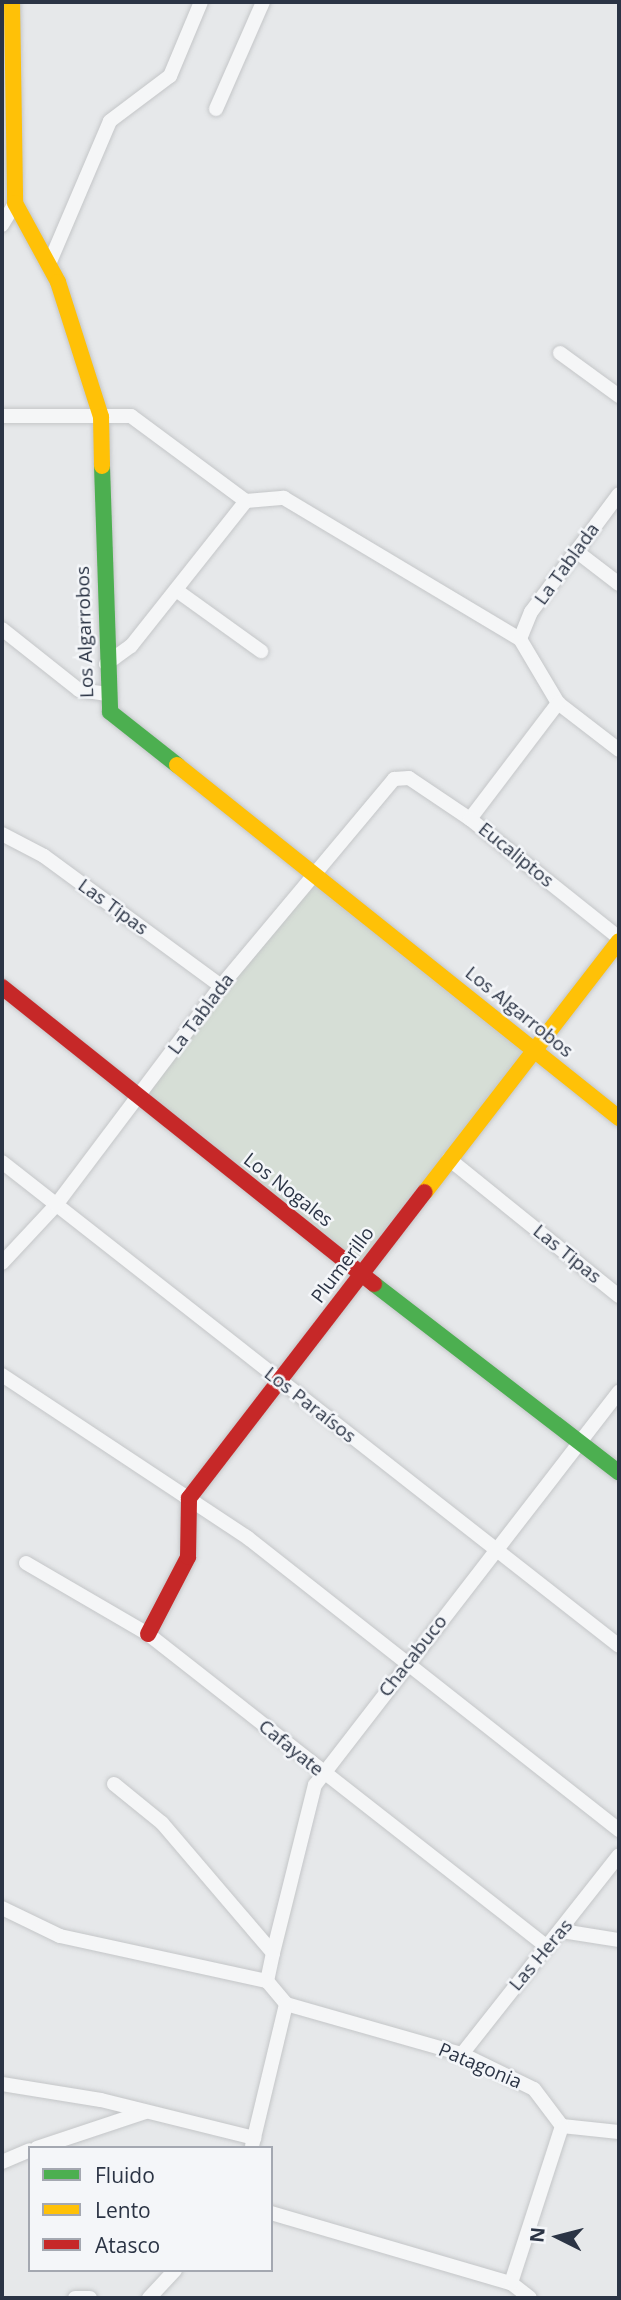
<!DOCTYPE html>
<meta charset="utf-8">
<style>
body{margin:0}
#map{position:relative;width:621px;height:2300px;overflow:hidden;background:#e6e8ea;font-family:"Open Sans",sans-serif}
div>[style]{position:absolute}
.green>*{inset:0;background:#d6ded6}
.roads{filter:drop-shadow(0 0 2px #c4c6c8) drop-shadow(0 0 2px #c4c6c8)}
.street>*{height:14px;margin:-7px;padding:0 7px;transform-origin:7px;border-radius:7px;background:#f5f6f7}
.fast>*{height:16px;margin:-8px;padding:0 8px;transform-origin:8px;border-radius:8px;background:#4caf50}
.slow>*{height:16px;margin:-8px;padding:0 8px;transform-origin:8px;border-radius:8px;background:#ffc107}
.jam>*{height:16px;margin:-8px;padding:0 8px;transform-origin:8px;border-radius:8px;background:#c62828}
span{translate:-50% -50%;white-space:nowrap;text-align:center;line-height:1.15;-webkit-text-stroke:5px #f4f6f9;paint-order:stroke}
.street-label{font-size:19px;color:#2b3445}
.frame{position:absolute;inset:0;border:4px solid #2b3445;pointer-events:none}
.legend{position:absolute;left:28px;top:2146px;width:245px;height:126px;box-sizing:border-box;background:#f4f6f9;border:2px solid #a4a8b1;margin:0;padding:9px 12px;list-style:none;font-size:21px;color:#2b3445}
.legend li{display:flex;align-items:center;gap:14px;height:35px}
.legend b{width:35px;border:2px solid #a4a8b1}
.north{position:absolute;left:523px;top:2202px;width:70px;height:70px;-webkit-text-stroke:5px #f4f6f9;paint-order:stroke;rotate:276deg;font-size:19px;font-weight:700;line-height:28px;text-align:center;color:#2b3445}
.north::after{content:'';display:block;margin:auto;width:24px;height:32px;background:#2b3445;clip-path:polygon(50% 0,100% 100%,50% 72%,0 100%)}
</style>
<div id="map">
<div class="green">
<div style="clip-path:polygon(313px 871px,531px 1049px,363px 1275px,138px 1101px)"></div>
</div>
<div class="roads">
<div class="street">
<div style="left:216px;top:109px;width:117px;rotate:-66.3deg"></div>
<div style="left:2px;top:225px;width:26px;rotate:-59deg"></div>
<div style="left:49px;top:264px;width:155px;rotate:-66.9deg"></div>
<div style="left:110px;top:121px;width:75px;rotate:-36.9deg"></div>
<div style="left:170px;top:76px;width:80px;rotate:-67.3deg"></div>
<div style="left:560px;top:353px;width:73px;rotate:36.1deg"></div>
<div style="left:2px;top:416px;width:129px"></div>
<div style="left:131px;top:416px;width:143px;rotate:36.5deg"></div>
<div style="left:246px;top:501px;width:38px;rotate:-5deg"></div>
<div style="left:284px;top:498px;width:275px;rotate:30.9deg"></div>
<div style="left:520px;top:639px;width:74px;rotate:59.3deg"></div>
<div style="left:558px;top:703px;width:77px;rotate:37.6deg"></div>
<div style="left:576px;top:551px;width:54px;rotate:37.5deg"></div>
<div style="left:176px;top:590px;width:105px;rotate:35.7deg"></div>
<div style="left:2px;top:629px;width:98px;rotate:38.4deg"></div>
<div style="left:79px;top:690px;width:27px;rotate:8deg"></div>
<div style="left:520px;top:639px;width:29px;rotate:-68deg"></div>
<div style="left:531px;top:612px;width:147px;rotate:-53.3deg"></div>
<div style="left:106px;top:664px;width:31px;rotate:-36deg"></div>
<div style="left:131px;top:646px;width:185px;rotate:-51.6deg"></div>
<div style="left:470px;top:819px;width:146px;rotate:-52.8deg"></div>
<div style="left:2px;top:834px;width:47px;rotate:27.6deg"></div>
<div style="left:44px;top:856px;width:220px;rotate:36.3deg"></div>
<div style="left:449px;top:1159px;width:218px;rotate:38.9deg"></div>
<div style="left:2px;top:1162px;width:784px;rotate:38.11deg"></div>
<div style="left:2px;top:1263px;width:79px;rotate:-47deg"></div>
<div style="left:56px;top:1205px;width:274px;rotate:-53deg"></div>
<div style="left:221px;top:986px;width:270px;rotate:-50.1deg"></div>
<div style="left:394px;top:779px;width:15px;rotate:-4deg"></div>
<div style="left:409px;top:778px;width:73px;rotate:33.9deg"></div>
<div style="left:470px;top:819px;width:191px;rotate:38.6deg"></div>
<div style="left:2px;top:1375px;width:295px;rotate:33.5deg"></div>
<div style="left:248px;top:1538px;width:472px;rotate:38.2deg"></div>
<div style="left:26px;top:1563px;width:141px;rotate:30.2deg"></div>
<div style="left:148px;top:1634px;width:506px;rotate:38.09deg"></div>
<div style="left:114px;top:1784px;width:62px;rotate:39.1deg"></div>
<div style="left:162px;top:1823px;width:171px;rotate:49.5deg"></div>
<div style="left:273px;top:1953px;width:29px;rotate:102deg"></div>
<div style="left:2px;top:1908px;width:64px;rotate:25.8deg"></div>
<div style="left:60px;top:1936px;width:212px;rotate:12.3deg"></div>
<div style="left:267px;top:1981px;width:30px;rotate:50deg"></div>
<div style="left:562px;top:1931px;width:58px;rotate:9deg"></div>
<div style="left:273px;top:1953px;width:173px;rotate:-76deg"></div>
<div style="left:315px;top:1785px;width:497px;rotate:-52.3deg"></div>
<div style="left:286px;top:2004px;width:183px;rotate:15.9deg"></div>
<div style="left:462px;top:2054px;width:80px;rotate:25.9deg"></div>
<div style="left:534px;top:2089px;width:46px;rotate:52.9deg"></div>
<div style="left:562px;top:2126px;width:57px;rotate:6deg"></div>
<div style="left:462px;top:2054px;width:253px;rotate:-51.7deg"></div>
<div style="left:2px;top:2084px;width:100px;rotate:9.2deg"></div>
<div style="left:101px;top:2100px;width:158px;rotate:13.9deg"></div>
<div style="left:252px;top:2146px;width:146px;rotate:-76.5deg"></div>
<div style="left:37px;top:2148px;width:114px;rotate:-18.4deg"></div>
<div style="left:2px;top:2162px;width:30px;rotate:-23deg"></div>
<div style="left:271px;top:2213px;width:250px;rotate:16.3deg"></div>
<div style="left:511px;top:2283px;width:24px;rotate:38deg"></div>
<div style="left:511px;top:2283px;width:165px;rotate:-72deg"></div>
<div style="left:75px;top:2298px;width:15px"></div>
<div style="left:149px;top:2298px;width:38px;rotate:-47deg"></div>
</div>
<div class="fast">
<div style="left:102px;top:466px;width:246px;rotate:88.1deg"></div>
<div style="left:110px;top:712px;width:85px;rotate:38.3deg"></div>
<div style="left:374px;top:1284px;width:309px;rotate:37.6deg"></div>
</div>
<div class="slow">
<div style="left:12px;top:2px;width:201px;rotate:89.1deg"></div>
<div style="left:15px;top:203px;width:90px;rotate:61.4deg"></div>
<div style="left:58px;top:282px;width:142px;rotate:72.3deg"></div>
<div style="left:101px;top:417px;width:49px;rotate:88.8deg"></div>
<div style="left:177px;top:765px;width:566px;rotate:38.61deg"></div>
<div style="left:425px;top:1192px;width:317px;rotate:-52.3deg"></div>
</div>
<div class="jam">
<div style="left:2px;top:987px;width:476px;rotate:38.6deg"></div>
<div style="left:148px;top:1634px;width:87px;rotate:-62.5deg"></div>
<div style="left:188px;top:1557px;width:59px;rotate:-89deg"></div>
<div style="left:189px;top:1498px;width:386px;rotate:-52.4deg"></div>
</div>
</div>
<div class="street-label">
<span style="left:567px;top:564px;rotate:-54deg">La Tablada</span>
<span style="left:85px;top:632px;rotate:-92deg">Los Algarrobos</span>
<span style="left:516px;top:855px;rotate:39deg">Eucaliptos</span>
<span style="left:113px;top:907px;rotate:36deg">Las Tipas</span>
<span style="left:519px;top:1012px;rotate:39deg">Los Algarrobos</span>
<span style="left:201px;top:1014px;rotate:-53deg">La Tablada</span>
<span style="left:288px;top:1190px;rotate:38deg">Los Nogales</span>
<span style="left:567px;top:1254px;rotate:39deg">Las Tipas</span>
<span style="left:343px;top:1265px;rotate:-53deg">Plumerillo</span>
<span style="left:310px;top:1405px;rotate:38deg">Los Paraísos</span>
<span style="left:413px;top:1656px;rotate:-52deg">Chacabuco</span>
<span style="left:291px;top:1748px;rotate:39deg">Cafayate</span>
<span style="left:541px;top:1955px;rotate:-50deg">Las Heras</span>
<span style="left:480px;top:2066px;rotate:23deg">Patagonia</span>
</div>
<div class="frame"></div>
<ul class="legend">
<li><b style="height:9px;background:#4caf50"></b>Fluido</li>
<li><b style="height:9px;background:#ffc107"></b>Lento</li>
<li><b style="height:9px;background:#c62828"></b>Atasco</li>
</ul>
<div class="north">N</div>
</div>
